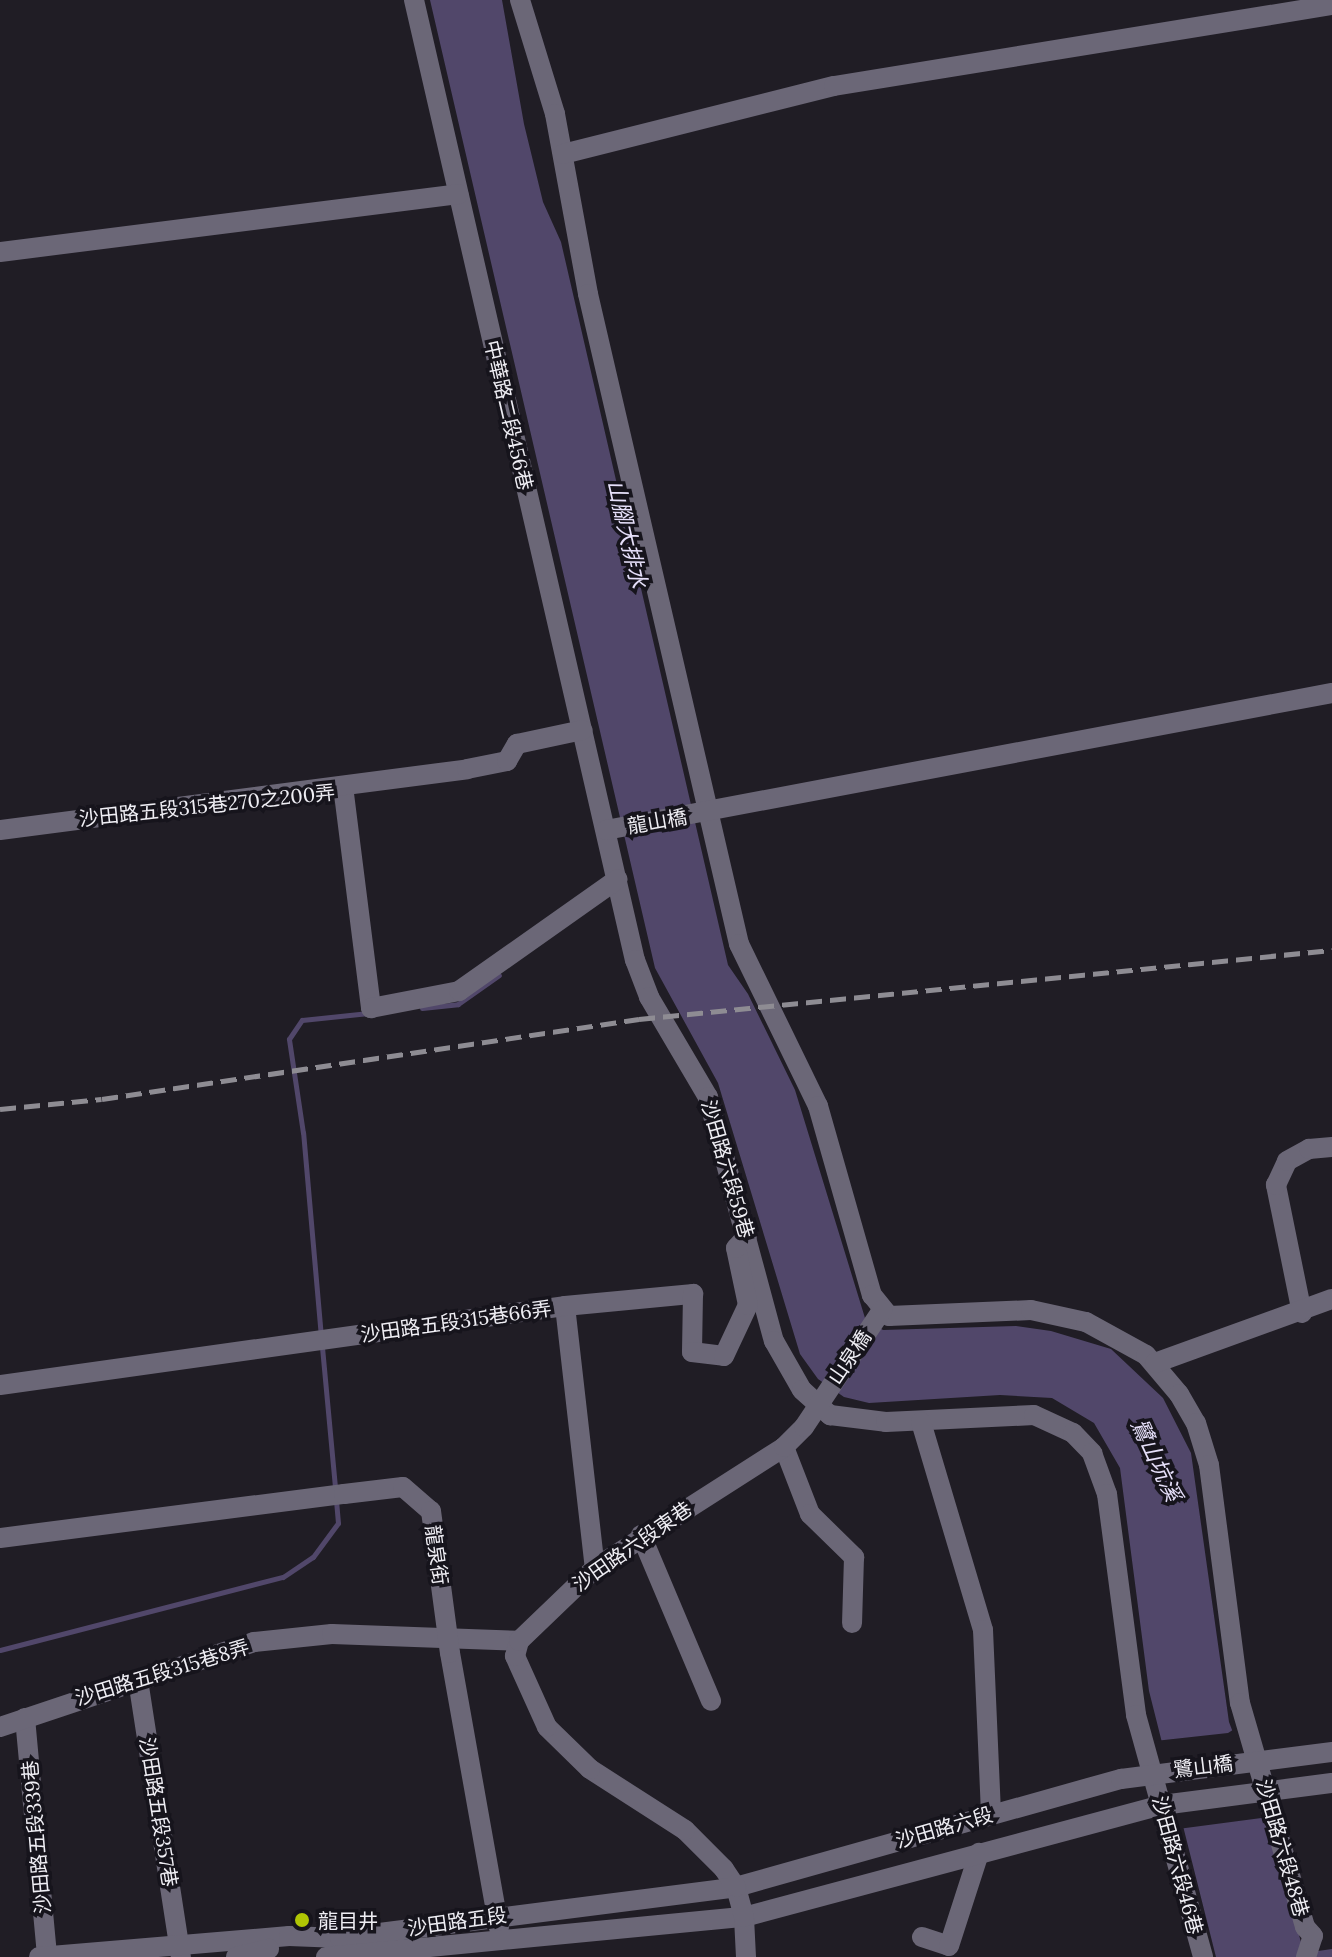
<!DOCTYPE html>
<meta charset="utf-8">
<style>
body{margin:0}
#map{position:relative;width:1332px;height:1957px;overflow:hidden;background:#201d25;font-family:Lora,"Noto Sans TC",serif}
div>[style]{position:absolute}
.water>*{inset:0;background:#51476a}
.pier>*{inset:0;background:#201d25}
.stream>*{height:5px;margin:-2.5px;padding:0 2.5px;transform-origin:2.5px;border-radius:2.5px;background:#51476a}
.minor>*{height:20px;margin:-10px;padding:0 10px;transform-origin:10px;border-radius:10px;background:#6b6777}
.rail>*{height:5px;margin-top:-2.5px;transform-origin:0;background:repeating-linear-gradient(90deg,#8e8c93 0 16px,transparent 0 24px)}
.minor-bridge>*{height:20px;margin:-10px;padding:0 10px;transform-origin:10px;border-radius:10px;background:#6b6777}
.dots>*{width:22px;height:22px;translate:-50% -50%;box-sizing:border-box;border:4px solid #16141c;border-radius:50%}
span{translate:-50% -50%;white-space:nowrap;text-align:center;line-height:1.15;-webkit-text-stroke:7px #16141c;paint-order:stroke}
.street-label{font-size:20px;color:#efeef4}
.poi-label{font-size:20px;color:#efeef4}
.left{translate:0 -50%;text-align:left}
.water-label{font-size:22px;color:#e6e0fa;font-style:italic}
</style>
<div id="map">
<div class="water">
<div style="clip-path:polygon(430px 0,502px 0,524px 124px,543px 202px,561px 242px,728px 965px,748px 994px,795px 1090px,865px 1318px,883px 1330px,1016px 1326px,1051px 1331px,1111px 1349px,1163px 1398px,1191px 1453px,1229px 1722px,1269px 1827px,1304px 1953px,1332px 1949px,1332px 1957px,1216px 1957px,1149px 1691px,1120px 1468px,1094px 1423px,1052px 1398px,1000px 1395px,869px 1403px,844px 1397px,818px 1379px,800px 1354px,718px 1083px,655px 968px)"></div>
</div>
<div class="pier">
<div style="clip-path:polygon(1236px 1728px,1269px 1817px,1178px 1829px,1155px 1741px,1228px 1733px)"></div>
</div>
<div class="stream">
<div style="left:422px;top:1008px;width:36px;rotate:-6deg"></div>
<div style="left:458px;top:1004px;width:50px;rotate:-35.3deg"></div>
<div style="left:321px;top:1337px;width:205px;rotate:-95deg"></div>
<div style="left:303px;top:1133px;width:95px;rotate:-98.5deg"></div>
<div style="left:289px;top:1039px;width:23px;rotate:-56deg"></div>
<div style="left:302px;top:1020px;width:67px;rotate:-6deg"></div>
<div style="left:322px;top:1347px;width:142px;rotate:84.7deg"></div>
<div style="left:0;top:1650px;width:292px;rotate:-14.5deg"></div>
<div style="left:283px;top:1577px;width:36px;rotate:-34deg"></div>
<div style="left:313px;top:1557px;width:42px;rotate:-53.7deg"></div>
<div style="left:338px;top:1523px;width:25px;rotate:-95deg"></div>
</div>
<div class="minor">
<div style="left:414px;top:0;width:985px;rotate:77.04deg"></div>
<div style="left:635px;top:960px;width:40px;rotate:69deg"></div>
<div style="left:649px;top:997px;width:116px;rotate:59.5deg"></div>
<div style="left:708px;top:1097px;width:253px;rotate:74.9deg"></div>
<div style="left:774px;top:1341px;width:56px;rotate:60.3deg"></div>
<div style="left:802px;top:1390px;width:38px;rotate:42deg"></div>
<div style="left:830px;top:1415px;width:56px;rotate:7.1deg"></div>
<div style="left:886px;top:1422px;width:148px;rotate:-2.7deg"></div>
<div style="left:1034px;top:1415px;width:43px;rotate:24.8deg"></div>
<div style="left:1073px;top:1433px;width:28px;rotate:46deg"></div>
<div style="left:1092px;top:1453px;width:44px;rotate:69.9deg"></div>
<div style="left:1107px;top:1494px;width:223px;rotate:82.5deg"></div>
<div style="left:1136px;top:1715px;width:251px;rotate:74.5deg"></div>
<div style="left:520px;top:0;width:119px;rotate:72.9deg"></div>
<div style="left:555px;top:114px;width:183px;rotate:79.6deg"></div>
<div style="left:588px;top:294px;width:667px;rotate:76.92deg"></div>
<div style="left:739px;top:944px;width:180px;rotate:64deg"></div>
<div style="left:818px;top:1106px;width:197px;rotate:74.1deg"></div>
<div style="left:872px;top:1295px;width:27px;rotate:51deg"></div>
<div style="left:889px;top:1316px;width:142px;rotate:-2.4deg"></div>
<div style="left:1031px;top:1310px;width:56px;rotate:12.3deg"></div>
<div style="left:1086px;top:1322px;width:68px;rotate:28.8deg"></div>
<div style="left:1146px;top:1355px;width:51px;rotate:49.8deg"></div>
<div style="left:1179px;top:1394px;width:34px;rotate:60deg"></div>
<div style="left:1196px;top:1423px;width:44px;rotate:72.8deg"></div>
<div style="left:1209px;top:1465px;width:240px;rotate:82.6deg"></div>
<div style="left:1240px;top:1703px;width:233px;rotate:73.8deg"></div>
<div style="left:1305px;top:1927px;width:12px;rotate:48deg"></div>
<div style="left:563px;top:154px;width:279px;rotate:-14.1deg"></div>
<div style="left:834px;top:86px;width:505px;rotate:-9.24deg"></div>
<div style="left:0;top:252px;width:462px;rotate:-7.2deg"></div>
<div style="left:343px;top:786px;width:224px;rotate:82.8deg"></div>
<div style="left:371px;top:1008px;width:90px;rotate:-10.9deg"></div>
<div style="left:459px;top:991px;width:194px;rotate:-35.2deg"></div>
<div style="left:0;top:830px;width:471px;rotate:-7.4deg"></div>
<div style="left:467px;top:769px;width:41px;rotate:-11.3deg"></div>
<div style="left:507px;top:761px;width:20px;rotate:-60deg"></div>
<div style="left:517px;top:744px;width:67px;rotate:-12deg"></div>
<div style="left:606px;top:830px;width:739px;rotate:-10.69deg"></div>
<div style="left:565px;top:1306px;width:264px;rotate:83.5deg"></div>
<div style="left:1302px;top:1313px;width:131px;rotate:-101.5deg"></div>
<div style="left:1276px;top:1185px;width:26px;rotate:-65deg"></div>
<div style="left:1287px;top:1161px;width:25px;rotate:-29deg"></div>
<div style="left:1309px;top:1149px;width:23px;rotate:-5deg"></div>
<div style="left:1155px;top:1363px;width:188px;rotate:-19.9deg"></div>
<div style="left:0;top:1385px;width:570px;rotate:-7.96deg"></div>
<div style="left:565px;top:1306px;width:129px;rotate:-5.4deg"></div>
<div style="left:693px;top:1294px;width:58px;rotate:91deg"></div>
<div style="left:692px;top:1352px;width:32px;rotate:7deg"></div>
<div style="left:724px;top:1356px;width:56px;rotate:-64.8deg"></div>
<div style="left:748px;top:1305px;width:58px;rotate:-101.9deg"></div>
<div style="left:736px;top:1248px;width:16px;rotate:-47deg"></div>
<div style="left:921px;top:1422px;width:217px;rotate:73.4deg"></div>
<div style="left:983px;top:1630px;width:183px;rotate:87.5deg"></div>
<div style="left:784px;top:1447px;width:72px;rotate:68.8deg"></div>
<div style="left:810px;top:1514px;width:62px;rotate:44.3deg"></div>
<div style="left:854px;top:1557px;width:66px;rotate:91.7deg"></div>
<div style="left:641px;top:1535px;width:180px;rotate:67.1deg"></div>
<div style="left:0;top:1538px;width:347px;rotate:-7.3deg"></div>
<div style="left:450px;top:1653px;width:279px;rotate:79.9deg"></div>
<div style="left:138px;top:1680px;width:280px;rotate:81.2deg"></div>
<div style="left:25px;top:1718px;width:239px;rotate:84.7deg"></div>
<div style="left:0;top:1727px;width:268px;rotate:-18.5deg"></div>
<div style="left:254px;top:1642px;width:78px;rotate:-5.9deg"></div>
<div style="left:332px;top:1634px;width:187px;rotate:2.1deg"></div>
<div style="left:922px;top:1937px;width:28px;rotate:18deg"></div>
<div style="left:949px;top:1946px;width:98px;rotate:-72.1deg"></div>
<div style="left:39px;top:1957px;width:251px;rotate:-4.8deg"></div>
<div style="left:289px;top:1936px;width:51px;rotate:2.2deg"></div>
<div style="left:340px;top:1938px;width:399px;rotate:-7.3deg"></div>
<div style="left:736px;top:1887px;width:400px;rotate:-15.7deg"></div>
<div style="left:1121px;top:1779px;width:213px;rotate:-7.3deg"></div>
<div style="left:236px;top:1957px;width:34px;rotate:-14deg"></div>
<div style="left:326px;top:1957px;width:420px;rotate:-5.5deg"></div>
<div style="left:744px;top:1917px;width:433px;rotate:-15deg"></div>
<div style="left:1162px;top:1805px;width:171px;rotate:-7.4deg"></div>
<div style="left:746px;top:1957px;width:40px;rotate:-92.9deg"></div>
<div style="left:744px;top:1917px;width:31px;rotate:-105deg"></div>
<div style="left:736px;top:1887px;width:22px;rotate:-124deg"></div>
<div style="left:724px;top:1869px;width:55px;rotate:-135deg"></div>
<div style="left:685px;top:1830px;width:113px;rotate:-147.3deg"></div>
<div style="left:590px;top:1769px;width:60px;rotate:-135.7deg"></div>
<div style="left:547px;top:1727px;width:78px;rotate:-114.3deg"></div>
<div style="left:515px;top:1656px;width:16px;rotate:-75deg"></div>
<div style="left:519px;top:1641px;width:105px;rotate:-43.8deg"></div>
<div style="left:595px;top:1568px;width:224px;rotate:-32.6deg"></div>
<div style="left:784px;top:1447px;width:28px;rotate:-45deg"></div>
<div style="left:804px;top:1427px;width:141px;rotate:-56.3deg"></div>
<div style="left:1306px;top:1957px;width:22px;rotate:-72deg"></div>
</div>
<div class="rail">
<div style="left:0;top:1109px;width:102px;rotate:-5.6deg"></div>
<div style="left:102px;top:1099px;width:543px;rotate:-8.47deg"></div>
<div style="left:639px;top:1019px;width:696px;rotate:-5.69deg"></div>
</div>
<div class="minor-bridge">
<div style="left:344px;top:1494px;width:59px;rotate:-6.8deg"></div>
<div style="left:403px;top:1487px;width:37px;rotate:41deg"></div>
<div style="left:431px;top:1511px;width:143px;rotate:82.4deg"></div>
</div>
<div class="dots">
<div style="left:302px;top:1920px;background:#afc504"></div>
</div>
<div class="street-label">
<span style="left:509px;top:415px;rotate:77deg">中華路二段456巷</span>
<span style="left:207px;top:805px;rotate:-6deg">沙田路五段315巷270之200弄</span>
<span style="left:657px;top:821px;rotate:-10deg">龍山橋</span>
<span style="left:728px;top:1169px;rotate:74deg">沙田路六段59巷</span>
<span style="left:456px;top:1321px;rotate:-8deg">沙田路五段315巷66弄</span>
<span style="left:849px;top:1357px;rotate:-56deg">山泉橋</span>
<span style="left:632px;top:1546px;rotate:-35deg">沙田路六段東巷</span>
<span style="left:437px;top:1555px;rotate:82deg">龍泉街</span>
<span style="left:162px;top:1672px;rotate:-17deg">沙田路五段315巷8弄</span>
<span style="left:1203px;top:1766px;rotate:-7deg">鷺山橋</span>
<span style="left:159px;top:1812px;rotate:81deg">沙田路五段357巷</span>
<span style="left:944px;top:1827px;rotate:-16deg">沙田路六段</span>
<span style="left:36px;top:1837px;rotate:-95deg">沙田路五段339巷</span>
<span style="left:1283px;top:1848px;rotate:74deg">沙田路六段48巷</span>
<span style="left:1178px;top:1865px;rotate:75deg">沙田路六段46巷</span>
<span style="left:457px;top:1921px;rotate:-8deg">沙田路五段</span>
</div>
<div class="poi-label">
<span class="left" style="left:318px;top:1920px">龍目井</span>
</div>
<div class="water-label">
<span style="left:627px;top:534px;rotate:77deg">山腳大排水</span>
<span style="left:1156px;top:1460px;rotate:65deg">鷺山坑溪</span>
</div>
</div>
